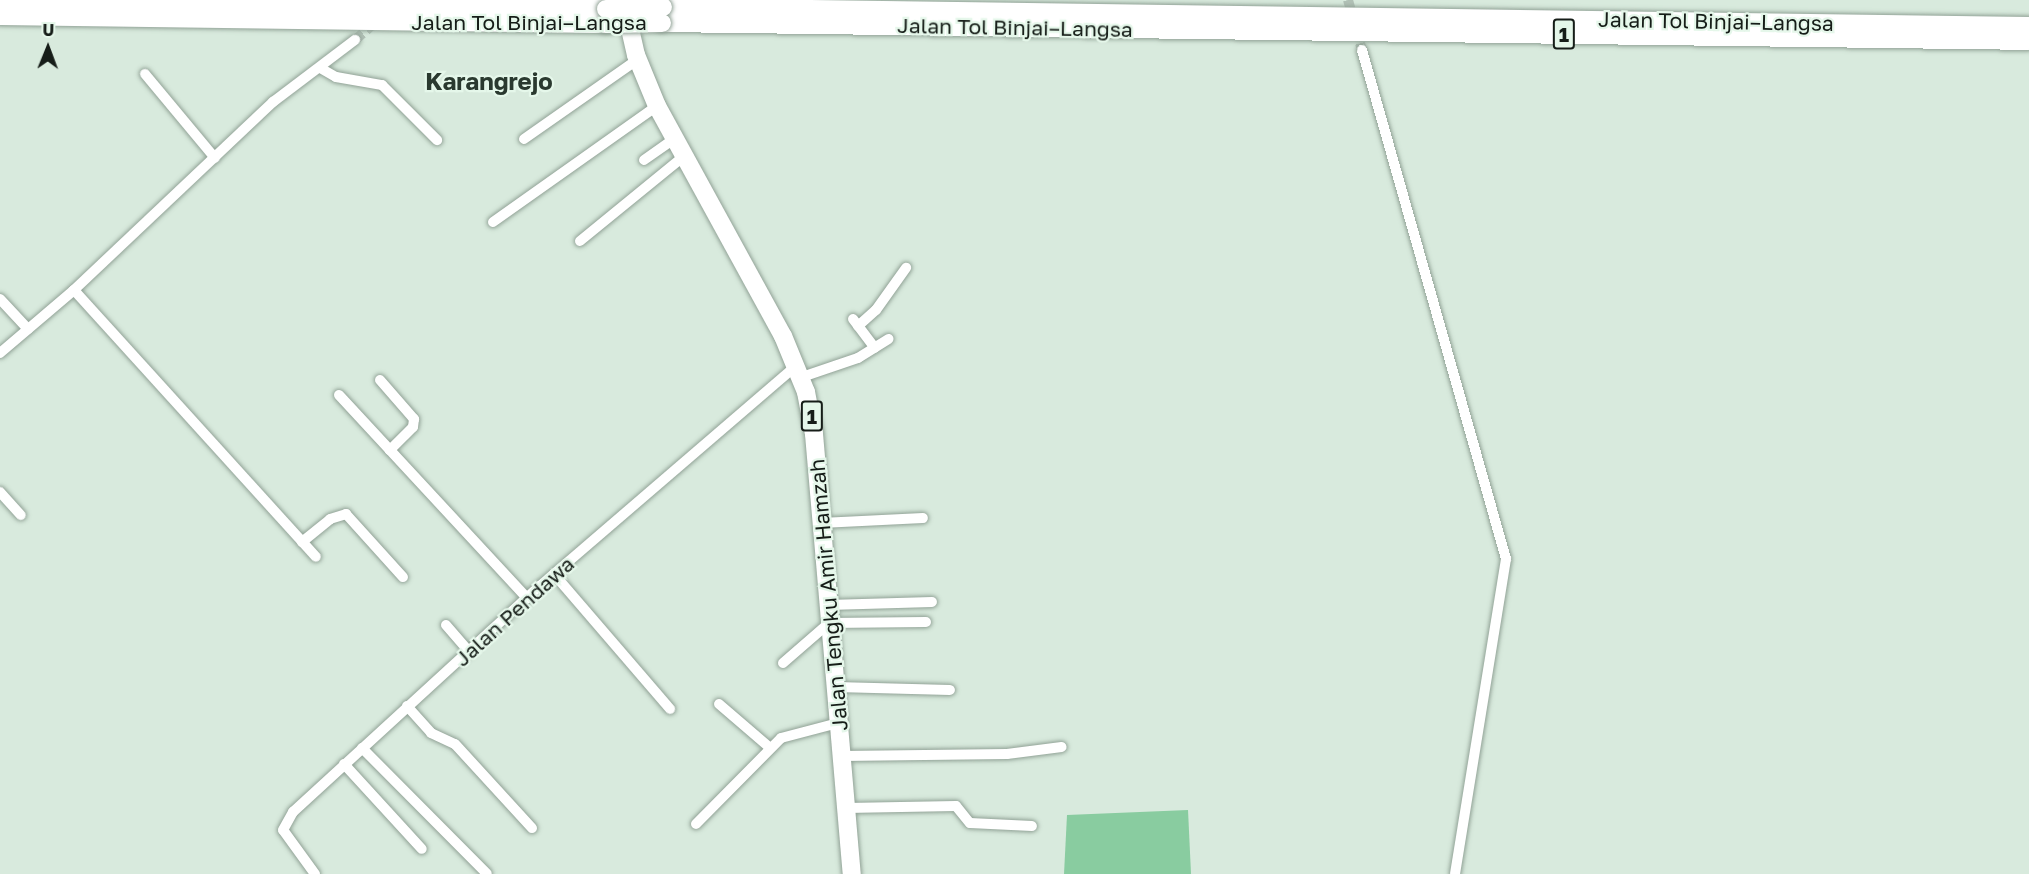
<!DOCTYPE html>
<meta charset="utf-8">
<style>
body{margin:0}
#map{position:relative;width:2029px;height:874px;overflow:hidden;background:#d8eadd;font-family:"Golos Text",sans-serif}
div>[style]{position:absolute}
.green>*{inset:0;background:#89cca0}
.street-tunnel>*{height:10px;margin-top:-5px;transform-origin:0;background:repeating-linear-gradient(90deg,#b1c1b6 0 10px,transparent 0 15px)}
.roads{filter:drop-shadow(0 0 2px #91a296) drop-shadow(0 0 2px #91a296)}
.street>*{height:10px;margin:-5px;padding:0 5px;transform-origin:5px;border-radius:5px;background:#fff}
.highway>*{height:18px;margin:-9px;padding:0 9px;transform-origin:9px;border-radius:9px;background:#fff}
.bridges{filter:drop-shadow(0 0 2px #91a296) drop-shadow(0 0 2px #91a296)}
.highway-bridge>*{height:18px;margin:-9px;padding:0 9px;transform-origin:9px;border-radius:9px;background:#fff}
span{translate:-50% -50%;white-space:nowrap;text-align:center;line-height:1.15;-webkit-text-stroke:4.5px #e5f7ea;paint-order:stroke}
.shield-label span{padding:2px 4px;background:#e5f7ea;border:2px solid;border-radius:4px;-webkit-text-stroke-width:0}
.shield-label{font-size:20px;color:#161d18;font-weight:700}
.street-label{font-size:21px;color:#161d18}
.quarter-label{font-size:24px;color:#2a392f;font-weight:700}
.north{position:absolute;left:18px;top:18px;width:60px;height:60px;-webkit-text-stroke:4px #e5f7ea;paint-order:stroke;rotate:1deg;font-size:16px;font-weight:700;line-height:24px;text-align:center;color:#161d18}
.north::after{content:'';display:block;margin:auto;width:21px;height:27px;background:#161d18;clip-path:polygon(50% 0,100% 100%,50% 72%,0 100%)}
</style>
<div id="map">
<div class="green">
<div style="clip-path:polygon(1188px 810px,1191px 874px,1064px 874px,1067px 815px)"></div>
</div>
<div class="street-tunnel">
<div style="left:1348px;top:0;width:52px;rotate:74.4deg"></div>
<div style="left:355px;top:40px;width:29px;rotate:-41deg"></div>
</div>
<div class="roads">
<div class="street">
<div style="left:1362px;top:50px;width:529px;rotate:74.2deg"></div>
<div style="left:1506px;top:559px;width:319px;rotate:99.2deg"></div>
<div style="left:322px;top:69px;width:16px;rotate:30deg"></div>
<div style="left:336px;top:77px;width:47px;rotate:9.9deg"></div>
<div style="left:382px;top:85px;width:78px;rotate:45deg"></div>
<div style="left:145px;top:74px;width:109px;rotate:50.2deg"></div>
<div style="left:524px;top:139px;width:138px;rotate:-35deg"></div>
<div style="left:644px;top:160px;width:35px;rotate:-35deg"></div>
<div style="left:493px;top:222px;width:201px;rotate:-35.3deg"></div>
<div style="left:580px;top:241px;width:133px;rotate:-39.2deg"></div>
<div style="left:74px;top:290px;width:360px;rotate:47.8deg"></div>
<div style="left:0;top:299px;width:41px;rotate:47deg"></div>
<div style="left:853px;top:319px;width:36px;rotate:53deg"></div>
<div style="left:858px;top:326px;width:24px;rotate:-42deg"></div>
<div style="left:876px;top:310px;width:52px;rotate:-54.5deg"></div>
<div style="left:0;top:353px;width:97px;rotate:-40.4deg"></div>
<div style="left:74px;top:290px;width:274px;rotate:-43.4deg"></div>
<div style="left:273px;top:102px;width:103px;rotate:-37.1deg"></div>
<div style="left:802px;top:377px;width:59px;rotate:-18.7deg"></div>
<div style="left:858px;top:358px;width:36px;rotate:-32deg"></div>
<div style="left:380px;top:380px;width:52px;rotate:48.9deg"></div>
<div style="left:414px;top:419px;width:8px;rotate:97deg"></div>
<div style="left:413px;top:427px;width:33px;rotate:135deg"></div>
<div style="left:339px;top:395px;width:277px;rotate:47.2deg"></div>
<div style="left:0;top:492px;width:31px;rotate:48deg"></div>
<div style="left:821px;top:523px;width:102px;rotate:-2.8deg"></div>
<div style="left:302px;top:542px;width:36px;rotate:-39deg"></div>
<div style="left:330px;top:519px;width:17px;rotate:-17deg"></div>
<div style="left:346px;top:514px;width:85px;rotate:47.9deg"></div>
<div style="left:554px;top:574px;width:178px;rotate:49.3deg"></div>
<div style="left:828px;top:605px;width:104px;rotate:-1.7deg"></div>
<div style="left:446px;top:625px;width:35px;rotate:49deg"></div>
<div style="left:783px;top:663px;width:61px;rotate:-41deg"></div>
<div style="left:829px;top:623px;width:97px;rotate:-0.6deg"></div>
<div style="left:836px;top:687px;width:114px;rotate:1.5deg"></div>
<div style="left:719px;top:704px;width:66px;rotate:40.7deg"></div>
<div style="left:407px;top:706px;width:36px;rotate:48deg"></div>
<div style="left:431px;top:733px;width:26px;rotate:25deg"></div>
<div style="left:455px;top:744px;width:114px;rotate:47.5deg"></div>
<div style="left:362px;top:748px;width:177px;rotate:45.2deg"></div>
<div style="left:842px;top:756px;width:165px;rotate:-0.7deg"></div>
<div style="left:1007px;top:754px;width:55px;rotate:-7.3deg"></div>
<div style="left:344px;top:764px;width:115px;rotate:47.5deg"></div>
<div style="left:846px;top:808px;width:110px;rotate:-1deg"></div>
<div style="left:956px;top:806px;width:22px;rotate:51deg"></div>
<div style="left:970px;top:823px;width:62px;rotate:2.8deg"></div>
<div style="left:696px;top:824px;width:121px;rotate:-45.3deg"></div>
<div style="left:781px;top:738px;width:59px;rotate:-14.7deg"></div>
<div style="left:315px;top:874px;width:54px;rotate:-126deg"></div>
<div style="left:283px;top:830px;width:21px;rotate:-61deg"></div>
<div style="left:293px;top:812px;width:335px;rotate:-42.5deg"></div>
<div style="left:540px;top:586px;width:339px;rotate:-40.7deg"></div>
</div>
<div class="highway">
<div style="left:0;top:1px;width:606px;rotate:0.76deg"></div>
<div style="left:663px;top:7px;width:1366px;rotate:0.8deg"></div>
<div style="left:626px;top:11px;width:45px;rotate:77.2deg"></div>
<div style="left:636px;top:55px;width:55px;rotate:67.6deg"></div>
<div style="left:657px;top:106px;width:262px;rotate:61.3deg"></div>
<div style="left:783px;top:336px;width:61px;rotate:67.7deg"></div>
<div style="left:806px;top:392px;width:43px;rotate:79.2deg"></div>
<div style="left:814px;top:434px;width:442px;rotate:85.1deg"></div>
<div style="left:0;top:16px;width:606px;rotate:0.76deg"></div>
<div style="left:662px;top:23px;width:1367px;rotate:0.75deg"></div>
</div>
</div>
<div class="bridges">
<div class="highway-bridge">
<div style="left:606px;top:9px;width:57px;rotate:-2deg"></div>
<div style="left:606px;top:24px;width:56px;rotate:-1deg"></div>
</div>
</div>
<div class="shield-label">
<span style="left:1564px;top:34px">1</span>
<span style="left:812px;top:416px">1</span>
</div>
<div class="street-label">
<span style="left:1716px;top:21px;rotate:1deg">Jalan Tol Binjai–Langsa</span>
<span style="left:529px;top:22px">Jalan Tol Binjai–Langsa</span>
<span style="left:1015px;top:27px;rotate:1deg">Jalan Tol Binjai–Langsa</span>
<span style="left:828px;top:595px;rotate:-95deg">Jalan Tengku Amir Hamzah</span>
<span style="left:514px;top:611px;rotate:-42deg">Jalan Pendawa</span>
</div>
<div class="quarter-label">
<span style="left:489px;top:81px">Karangrejo</span>
</div>
<div class="north">U</div>
</div>
